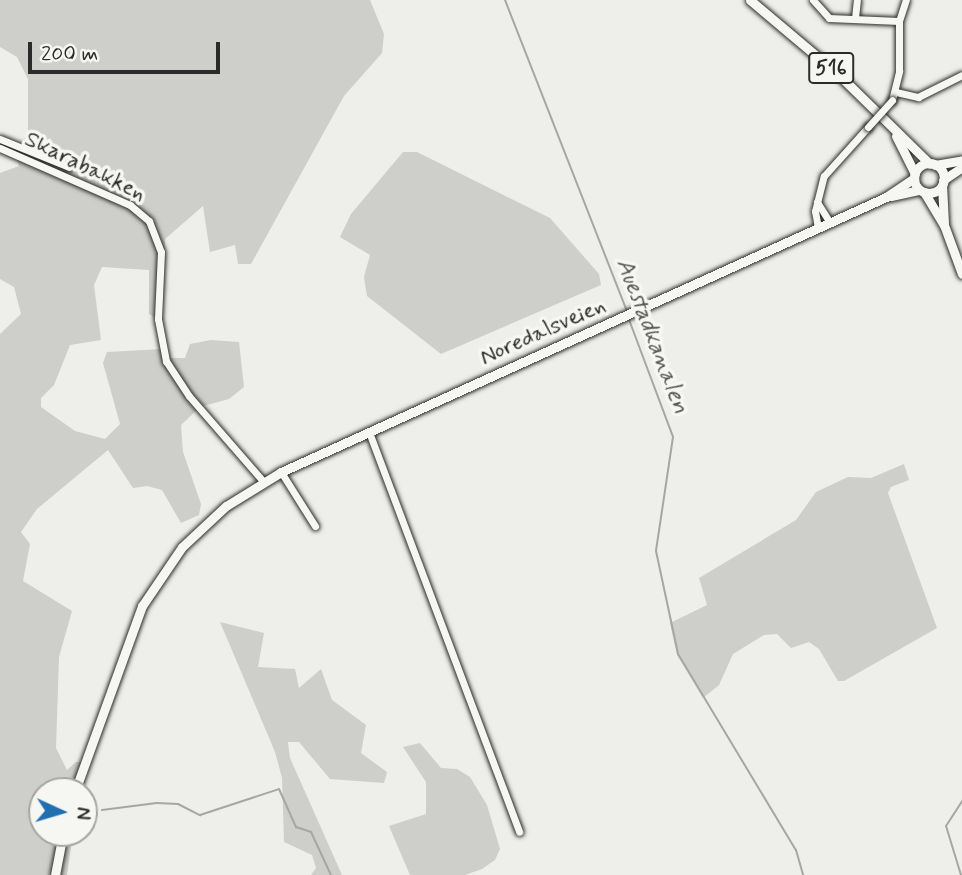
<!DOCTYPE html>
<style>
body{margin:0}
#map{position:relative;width:962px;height:875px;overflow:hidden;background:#eeeeea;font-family:Mynerve,sans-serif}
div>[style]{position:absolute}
.green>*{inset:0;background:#cececa}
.stream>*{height:2px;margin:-1px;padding:0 1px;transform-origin:1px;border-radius:1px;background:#a6a6a3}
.roads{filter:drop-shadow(0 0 2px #2b2b2b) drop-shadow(0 0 2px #2b2b2b)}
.minor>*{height:7px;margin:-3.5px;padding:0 3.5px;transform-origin:3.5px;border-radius:3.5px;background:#f6f6f2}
.major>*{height:9px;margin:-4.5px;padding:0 4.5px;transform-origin:4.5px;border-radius:4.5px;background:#f6f6f2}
.major>.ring{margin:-4.5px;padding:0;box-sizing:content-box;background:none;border:9px solid #f6f6f2;border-radius:50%}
.bridges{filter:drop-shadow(0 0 2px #2b2b2b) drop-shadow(0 0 2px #2b2b2b)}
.minor-bridge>*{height:7px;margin:-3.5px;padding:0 3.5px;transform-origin:3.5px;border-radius:3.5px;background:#f6f6f2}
span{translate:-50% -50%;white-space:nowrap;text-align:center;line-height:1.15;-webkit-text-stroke:7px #f6f6f2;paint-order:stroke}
.shield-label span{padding:2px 5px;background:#f6f6f2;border:2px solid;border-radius:5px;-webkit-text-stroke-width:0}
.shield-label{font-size:21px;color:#2b2b2b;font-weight:700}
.street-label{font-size:23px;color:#2b2b2b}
.water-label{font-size:24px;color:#565655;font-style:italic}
.north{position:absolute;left:28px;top:777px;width:70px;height:70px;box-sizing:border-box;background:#f6f6f2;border:2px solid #a5a5a2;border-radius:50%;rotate:94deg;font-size:19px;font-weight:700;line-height:28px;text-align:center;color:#2b2b2b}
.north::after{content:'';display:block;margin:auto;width:24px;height:32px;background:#1f6fb2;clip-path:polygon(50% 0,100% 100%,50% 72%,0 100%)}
.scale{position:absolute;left:28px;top:42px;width:192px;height:32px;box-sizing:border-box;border:4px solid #2b2b2b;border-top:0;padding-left:9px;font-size:21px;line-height:24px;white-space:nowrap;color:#2b2b2b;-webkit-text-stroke:5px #f6f6f2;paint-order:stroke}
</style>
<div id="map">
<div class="green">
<div style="clip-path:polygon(0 0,370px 0,384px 34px,382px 53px,344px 96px,251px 264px,238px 264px,235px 245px,210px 252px,203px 206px,165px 239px,164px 287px,158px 319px,149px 314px,149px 270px,102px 267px,94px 285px,101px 340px,70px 345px,54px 385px,41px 398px,41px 407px,75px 431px,105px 439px,120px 424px,103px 363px,107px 352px,163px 349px,170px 358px,185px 358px,190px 344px,211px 340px,239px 342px,244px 387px,229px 399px,200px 407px,181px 425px,183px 452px,201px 504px,199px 515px,181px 523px,162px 490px,147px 486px,133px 488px,108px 450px,37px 509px,21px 532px,30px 544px,23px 581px,72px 611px,59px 657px,56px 748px,67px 770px,76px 762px,90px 762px,82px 791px,42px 791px,42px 833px,73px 833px,67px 875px,0 875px,0 334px,21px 314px,14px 287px,0 279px,0 173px,19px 166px,13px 149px,28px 135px,28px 79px,17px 57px,0 47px)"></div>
<div style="clip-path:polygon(403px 152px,417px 152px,550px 218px,599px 274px,601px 285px,441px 354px,367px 296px,364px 277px,370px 255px,340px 237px,351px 214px)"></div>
<div style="clip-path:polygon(904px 464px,909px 480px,891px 487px,888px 493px,937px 628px,844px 681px,838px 681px,819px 649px,809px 642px,791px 648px,777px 634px,764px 635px,733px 654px,719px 685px,703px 698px,677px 655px,670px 623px,707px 605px,699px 578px,796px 520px,816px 492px,848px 477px,871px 478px)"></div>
<div style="clip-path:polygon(220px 622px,264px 633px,258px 667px,295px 669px,299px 688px,321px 669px,332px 700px,366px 725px,361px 753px,387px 772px,384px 783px,330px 779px,299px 742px,288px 742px,290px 758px,342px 875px,311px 875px,316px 868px,312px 855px,284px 842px,282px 778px,275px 752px)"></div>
<div style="clip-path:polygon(420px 743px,441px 768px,457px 769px,470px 777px,487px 805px,500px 849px,495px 860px,482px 869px,465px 875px,410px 875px,389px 826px,426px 814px,426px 782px,403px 747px)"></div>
</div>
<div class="stream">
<div style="left:505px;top:0;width:335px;rotate:68.6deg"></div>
<div style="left:628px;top:317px;width:128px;rotate:69.4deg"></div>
<div style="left:673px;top:437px;width:115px;rotate:98.5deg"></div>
<div style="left:656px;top:551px;width:105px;rotate:77.9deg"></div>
<div style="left:678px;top:654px;width:229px;rotate:59deg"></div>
<div style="left:796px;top:850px;width:26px;rotate:74deg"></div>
<div style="left:102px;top:810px;width:55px;rotate:-7.3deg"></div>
<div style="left:157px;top:803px;width:21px;rotate:3deg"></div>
<div style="left:178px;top:804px;width:25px;rotate:27deg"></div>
<div style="left:200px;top:815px;width:83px;rotate:-18.2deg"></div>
<div style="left:279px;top:789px;width:42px;rotate:65.9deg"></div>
<div style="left:296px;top:827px;width:16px;rotate:18deg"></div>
<div style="left:311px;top:832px;width:47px;rotate:65.1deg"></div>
<div style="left:961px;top:875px;width:51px;rotate:-107deg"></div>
<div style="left:946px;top:826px;width:30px;rotate:-57deg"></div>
</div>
<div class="roads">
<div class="minor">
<div style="left:813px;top:0;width:24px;rotate:48deg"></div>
<div style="left:829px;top:18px;width:70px;rotate:2.5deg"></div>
<div style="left:855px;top:18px;width:18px;rotate:-84deg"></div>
<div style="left:896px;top:92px;width:23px;rotate:13deg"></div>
<div style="left:918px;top:97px;width:49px;rotate:-26.6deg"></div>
<div style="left:892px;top:100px;width:30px;rotate:-76deg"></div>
<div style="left:899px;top:71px;width:50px;rotate:-90deg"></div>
<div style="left:899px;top:21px;width:22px;rotate:-72deg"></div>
<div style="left:0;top:139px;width:74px;rotate:22.1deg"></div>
<div style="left:0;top:148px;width:142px;rotate:23.7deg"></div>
<div style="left:130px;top:205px;width:25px;rotate:40deg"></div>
<div style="left:149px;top:221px;width:33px;rotate:69deg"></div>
<div style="left:161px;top:252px;width:67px;rotate:92.6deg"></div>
<div style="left:158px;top:319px;width:43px;rotate:79.2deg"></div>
<div style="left:166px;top:361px;width:42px;rotate:56.7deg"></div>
<div style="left:189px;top:396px;width:113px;rotate:49deg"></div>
<div style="left:817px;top:202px;width:25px;rotate:58deg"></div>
<div style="left:818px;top:228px;width:17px;rotate:-100deg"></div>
<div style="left:815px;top:211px;width:36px;rotate:-76deg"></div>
<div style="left:824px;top:176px;width:66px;rotate:-48.1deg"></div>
<div style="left:369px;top:432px;width:427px;rotate:69.4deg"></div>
<div style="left:281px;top:472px;width:64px;rotate:57.8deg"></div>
</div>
<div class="major">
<div style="left:750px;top:0;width:116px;rotate:40.1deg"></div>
<div style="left:839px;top:75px;width:127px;rotate:44.4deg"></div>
<div style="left:896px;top:136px;width:42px;rotate:63.4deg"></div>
<div class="ring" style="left:914px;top:163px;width:21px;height:21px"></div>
<div style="left:935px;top:165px;width:27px;rotate:-10deg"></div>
<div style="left:943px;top:180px;width:23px;rotate:-34deg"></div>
<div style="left:942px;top:185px;width:38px;rotate:87deg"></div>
<div style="left:924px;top:192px;width:39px;rotate:59deg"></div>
<div style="left:944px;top:225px;width:52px;rotate:69.8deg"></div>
<div style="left:891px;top:196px;width:29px;rotate:-12deg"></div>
<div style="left:75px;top:791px;width:197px;rotate:-70.1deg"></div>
<div style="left:142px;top:606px;width:71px;rotate:-55.9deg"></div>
<div style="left:182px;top:547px;width:60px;rotate:-43deg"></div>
<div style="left:226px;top:506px;width:65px;rotate:-31.7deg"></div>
<div style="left:281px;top:472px;width:665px;rotate:-24.44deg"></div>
<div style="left:886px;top:197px;width:34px;rotate:-34deg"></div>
<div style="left:55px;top:875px;width:43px;rotate:-79.2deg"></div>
</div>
</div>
<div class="bridges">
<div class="minor-bridge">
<div style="left:868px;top:127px;width:36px;rotate:-48deg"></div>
</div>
</div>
<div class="shield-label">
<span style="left:831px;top:68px">516</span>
</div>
<div class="street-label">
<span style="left:85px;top:167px;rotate:26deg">Skarabakken</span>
<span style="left:543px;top:332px;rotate:-24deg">Noredalsveien</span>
</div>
<div class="water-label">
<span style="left:652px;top:336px;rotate:69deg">Auestadkanalen</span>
</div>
<div class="north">N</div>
<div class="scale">200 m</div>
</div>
